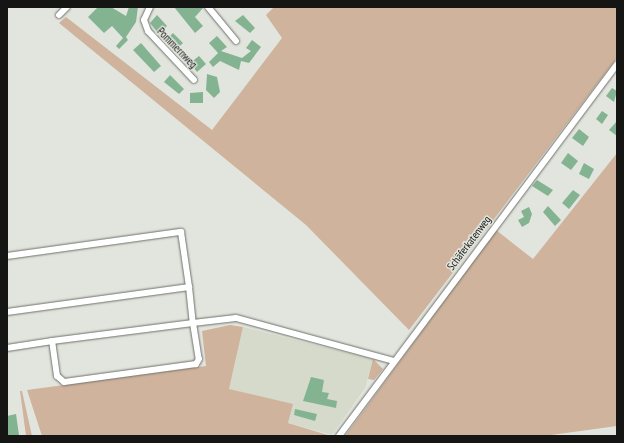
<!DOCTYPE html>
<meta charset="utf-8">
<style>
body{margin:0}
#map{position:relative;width:624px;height:443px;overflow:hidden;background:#e2e5dd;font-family:"PT Sans Narrow",sans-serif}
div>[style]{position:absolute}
.built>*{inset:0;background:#d5dacb}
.green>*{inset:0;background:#cfb39d}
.building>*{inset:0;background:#84b392}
.roads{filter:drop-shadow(0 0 1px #6e716a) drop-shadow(0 0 1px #6e716a)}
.minor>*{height:6px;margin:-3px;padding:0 3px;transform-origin:3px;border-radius:3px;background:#fff}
span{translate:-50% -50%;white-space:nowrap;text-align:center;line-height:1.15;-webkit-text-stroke:3px #e2e5dd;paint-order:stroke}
.street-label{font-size:11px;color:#151613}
.frame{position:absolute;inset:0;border:8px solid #151613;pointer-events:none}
</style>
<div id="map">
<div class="built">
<div style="clip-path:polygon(243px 327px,373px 359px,365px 388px,332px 435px,288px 423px,292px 404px,229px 389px)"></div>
</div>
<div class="green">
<div style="clip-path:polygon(274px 7px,617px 7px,617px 58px,409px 330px,306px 225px,59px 23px,66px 17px,212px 130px,282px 38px,266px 15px)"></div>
<div style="clip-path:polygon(617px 153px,617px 426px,544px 436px,345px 436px,496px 230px,533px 259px)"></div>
<div style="clip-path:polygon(230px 325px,243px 327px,229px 389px,293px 404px,288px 423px,331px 436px,42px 436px,27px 390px,206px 366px,202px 331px)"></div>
<div style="clip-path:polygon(373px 359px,383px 369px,374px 380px,368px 379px)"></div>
<div style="clip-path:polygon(20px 391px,22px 391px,32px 436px,26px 436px)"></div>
</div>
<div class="building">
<div style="clip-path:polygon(98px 7px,111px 7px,126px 16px,129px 7px,138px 7px,136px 22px,126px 37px,128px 40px,119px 49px,116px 46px,123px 38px,112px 26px,104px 33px,88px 17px)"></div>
<div style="clip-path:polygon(174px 7px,204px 7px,195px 17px,203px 26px,195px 33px)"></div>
<div style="clip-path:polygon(157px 15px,167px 26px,159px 34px,150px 23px)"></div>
<div style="clip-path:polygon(243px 15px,255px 28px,250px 33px,235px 21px)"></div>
<div style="clip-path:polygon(173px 33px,183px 43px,175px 51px,165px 41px)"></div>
<div style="clip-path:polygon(217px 36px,227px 47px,221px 51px,242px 58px,251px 51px,246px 48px,252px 40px,261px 47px,249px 63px,241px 61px,239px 70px,220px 61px,213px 67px,209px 62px,218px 53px,209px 43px)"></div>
<div style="clip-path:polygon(141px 43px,161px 66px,154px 72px,133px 50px)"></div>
<div style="clip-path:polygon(199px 56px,206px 64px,197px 72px,190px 63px)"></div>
<div style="clip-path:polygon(207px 74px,217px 77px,220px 92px,214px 98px,206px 90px)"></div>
<div style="clip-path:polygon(170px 75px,184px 89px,179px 94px,164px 82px)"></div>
<div style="clip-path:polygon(612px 88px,617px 91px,614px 102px,606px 96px)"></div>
<div style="clip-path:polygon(203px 92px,203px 103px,190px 103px,190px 93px)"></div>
<div style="clip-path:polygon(602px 111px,608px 115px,602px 124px,596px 119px)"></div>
<div style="clip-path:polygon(617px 121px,617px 136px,609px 130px)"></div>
<div style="clip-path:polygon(579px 129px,589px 137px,583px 146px,572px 138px)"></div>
<div style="clip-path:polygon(568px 153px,578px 161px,571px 170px,561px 163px)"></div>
<div style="clip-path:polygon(584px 163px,594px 169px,589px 179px,579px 174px)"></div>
<div style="clip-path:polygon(537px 180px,553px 190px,548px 196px,532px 186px)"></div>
<div style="clip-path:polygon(573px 190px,580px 195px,569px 209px,562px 203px)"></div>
<div style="clip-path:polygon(548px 206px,561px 220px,555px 226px,543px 212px)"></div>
<div style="clip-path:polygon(529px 207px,532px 214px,529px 223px,522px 227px,518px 220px,524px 217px,521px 211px)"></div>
<div style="clip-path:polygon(311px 377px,324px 380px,322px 392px,329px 393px,327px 399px,337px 401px,336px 408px,303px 401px)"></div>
<div style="clip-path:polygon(295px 409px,317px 414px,315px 421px,294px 415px)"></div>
<div style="clip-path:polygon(16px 414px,19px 435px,7px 436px,7px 416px)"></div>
</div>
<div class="roads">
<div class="minor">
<div style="left:150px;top:7px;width:14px;rotate:115deg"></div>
<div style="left:144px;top:20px;width:12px;rotate:70deg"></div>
<div style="left:148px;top:31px;width:67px;rotate:46.8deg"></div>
<div style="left:208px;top:7px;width:44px;rotate:50.5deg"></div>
<div style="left:59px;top:15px;width:11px;rotate:-45deg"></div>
<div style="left:7px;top:256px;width:176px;rotate:-7.9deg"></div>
<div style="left:181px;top:232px;width:56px;rotate:81.7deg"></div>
<div style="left:7px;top:312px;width:184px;rotate:-7.8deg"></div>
<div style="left:189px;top:287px;width:36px;rotate:84deg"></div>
<div style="left:193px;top:323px;width:36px;rotate:81deg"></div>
<div style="left:199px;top:359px;width:6px;rotate:121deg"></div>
<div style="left:196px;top:364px;width:133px;rotate:172.2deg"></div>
<div style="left:64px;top:382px;width:9px;rotate:-139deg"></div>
<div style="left:57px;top:376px;width:35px;rotate:-98deg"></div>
<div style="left:52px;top:341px;width:142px;rotate:-7.3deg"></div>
<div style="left:193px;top:323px;width:43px;rotate:-6.6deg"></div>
<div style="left:236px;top:318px;width:164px;rotate:15.2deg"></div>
<div style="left:7px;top:348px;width:46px;rotate:-8.8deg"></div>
<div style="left:339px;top:436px;width:464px;rotate:-53.2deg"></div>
</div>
</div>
<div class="street-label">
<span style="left:177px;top:48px;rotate:46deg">Pommernweg</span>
<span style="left:469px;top:243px;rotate:-53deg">Schäferkatenweg</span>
</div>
<div class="frame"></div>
</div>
